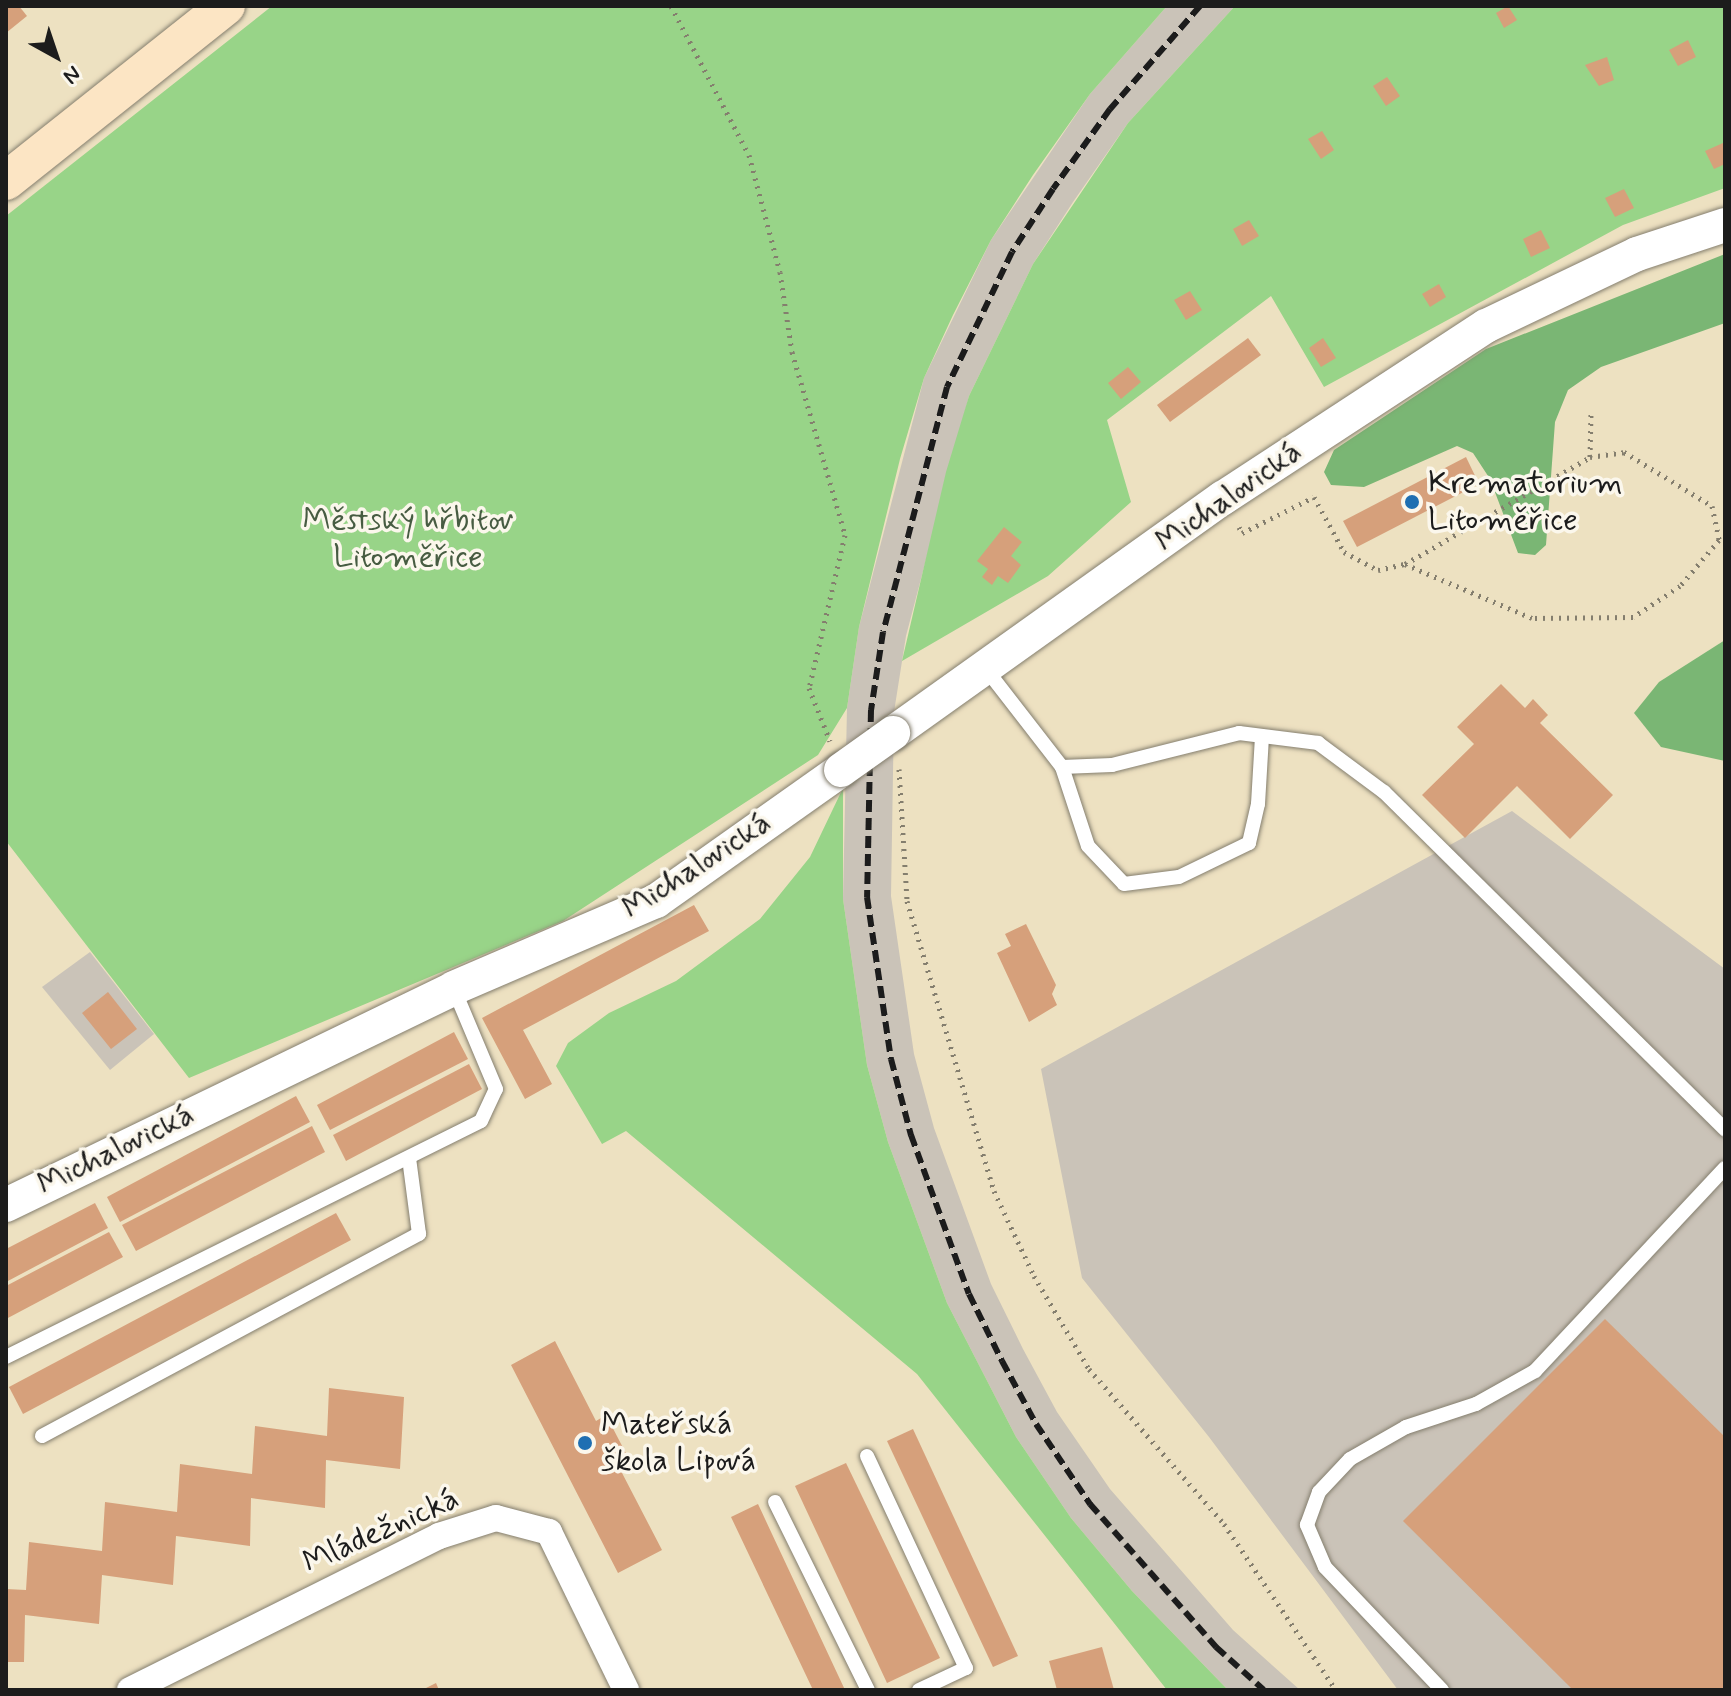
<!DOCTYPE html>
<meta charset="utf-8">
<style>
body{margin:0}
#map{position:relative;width:1731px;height:1696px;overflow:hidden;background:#ede1c1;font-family:Mynerve,sans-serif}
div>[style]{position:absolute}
.industrial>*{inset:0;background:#cac3b8}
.green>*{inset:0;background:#98d488}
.forest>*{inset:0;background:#7ab674}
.building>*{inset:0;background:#d6a07b}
.path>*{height:5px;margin-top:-2.5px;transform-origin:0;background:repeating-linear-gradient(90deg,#847e6e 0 2px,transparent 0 8px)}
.roads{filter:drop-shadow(0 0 2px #847e6e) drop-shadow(0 0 2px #847e6e)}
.service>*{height:14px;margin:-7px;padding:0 7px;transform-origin:7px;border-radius:7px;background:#fff}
.minor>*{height:26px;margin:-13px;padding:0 13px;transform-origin:13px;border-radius:13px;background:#fff}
.tertiary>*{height:34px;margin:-17px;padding:0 17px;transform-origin:17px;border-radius:17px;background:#fff}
.secondary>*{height:38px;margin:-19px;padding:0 19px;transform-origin:19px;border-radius:19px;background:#fce5c4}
.rail>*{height:6px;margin-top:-3px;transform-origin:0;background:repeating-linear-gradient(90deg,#1c1c1c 0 12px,transparent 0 18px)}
.bridges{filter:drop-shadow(0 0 2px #847e6e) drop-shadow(0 0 2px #847e6e)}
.tertiary-bridge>*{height:34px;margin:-17px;padding:0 17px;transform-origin:17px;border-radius:17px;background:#fff}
.dots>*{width:22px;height:22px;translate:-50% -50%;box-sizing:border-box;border:4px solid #fbf7ec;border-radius:50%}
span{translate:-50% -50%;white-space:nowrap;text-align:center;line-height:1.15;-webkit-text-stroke:7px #fbf7ec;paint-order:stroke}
.poi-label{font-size:32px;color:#1c1c1c}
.left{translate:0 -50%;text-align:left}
.street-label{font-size:32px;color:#1c1c1c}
.park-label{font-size:32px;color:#475c42}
.frame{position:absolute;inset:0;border:8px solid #1c1c1c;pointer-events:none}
.north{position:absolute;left:16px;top:16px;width:80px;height:80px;-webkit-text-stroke:6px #fbf7ec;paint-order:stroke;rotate:140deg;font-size:22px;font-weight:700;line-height:32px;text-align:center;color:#1c1c1c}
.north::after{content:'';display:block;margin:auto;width:28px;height:36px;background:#1c1c1c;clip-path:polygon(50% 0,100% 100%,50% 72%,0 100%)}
</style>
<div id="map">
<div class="industrial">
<div style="clip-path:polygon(1167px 6px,1235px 6px,1128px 123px,1073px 202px,1033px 264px,969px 396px,906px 636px,894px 712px,891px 896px,914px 1054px,934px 1128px,991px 1284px,1023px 1349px,1057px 1412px,1110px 1489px,1233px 1630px,1300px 1690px,1228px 1690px,1132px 1591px,1071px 1518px,1016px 1437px,947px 1303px,888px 1142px,867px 1065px,843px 899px,847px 708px,859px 627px,924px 378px,991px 240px,1090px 94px)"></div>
<div style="clip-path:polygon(1512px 811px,1725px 969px,1725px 1690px,1398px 1690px,1209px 1437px,1082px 1278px,1041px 1069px)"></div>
<div style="clip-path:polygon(90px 952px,154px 1034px,110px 1070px,42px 987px)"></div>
</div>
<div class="green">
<div style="clip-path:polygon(272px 6px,1167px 6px,1090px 94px,1033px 175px,991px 240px,953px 315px,924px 378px,900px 459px,859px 627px,847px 708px,818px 755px,563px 921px,189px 1078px,6px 841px,6px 216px)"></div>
<div style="clip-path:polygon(1235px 6px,1725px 6px,1725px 188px,1623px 225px,1324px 387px,1271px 296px,1107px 420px,1131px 502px,1048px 576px,902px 661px,946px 472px,969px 396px,1033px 264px,1128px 123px)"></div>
<div style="clip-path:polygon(843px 788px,843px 899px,867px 1065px,888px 1142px,947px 1303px,1016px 1437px,1071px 1518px,1132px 1591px,1228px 1690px,1167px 1690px,917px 1374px,626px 1131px,602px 1144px,556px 1066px,568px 1043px,609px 1013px,676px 981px,760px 919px,810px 857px)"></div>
</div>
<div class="forest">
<div style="clip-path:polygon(1725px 254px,1725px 323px,1601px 367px,1568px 390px,1555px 422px,1546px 545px,1535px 555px,1518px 553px,1490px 479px,1473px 453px,1457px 446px,1364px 487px,1331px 485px,1324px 472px,1334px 450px,1486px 349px)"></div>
<div style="clip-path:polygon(1725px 640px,1725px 761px,1661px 747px,1634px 713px,1659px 682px)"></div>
</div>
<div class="building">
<div style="clip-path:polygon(6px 6px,19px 6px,27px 16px,6px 33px)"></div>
<div style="clip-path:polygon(1508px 6px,1517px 20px,1504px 28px,1496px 13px)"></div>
<div style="clip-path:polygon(1688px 40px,1696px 57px,1678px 66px,1669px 50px)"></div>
<div style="clip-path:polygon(1607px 57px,1614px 80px,1599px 86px,1585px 65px)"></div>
<div style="clip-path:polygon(1387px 77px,1400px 96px,1386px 106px,1373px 86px)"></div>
<div style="clip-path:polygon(1322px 131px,1334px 150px,1321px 159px,1308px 139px)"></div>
<div style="clip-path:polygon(1723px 143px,1725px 164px,1714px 169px,1705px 151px)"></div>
<div style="clip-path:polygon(1624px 189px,1634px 208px,1615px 217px,1605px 198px)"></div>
<div style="clip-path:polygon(1249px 220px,1259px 236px,1242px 246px,1233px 229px)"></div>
<div style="clip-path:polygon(1541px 230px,1550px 248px,1531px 257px,1523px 239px)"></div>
<div style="clip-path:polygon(1439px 284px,1446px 297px,1430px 307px,1422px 294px)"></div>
<div style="clip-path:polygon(1190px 291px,1202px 310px,1186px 320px,1174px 300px)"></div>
<div style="clip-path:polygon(1248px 338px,1261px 355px,1170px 422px,1157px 405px)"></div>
<div style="clip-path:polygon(1323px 338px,1336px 358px,1321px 367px,1309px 348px)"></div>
<div style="clip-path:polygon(1128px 367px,1141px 382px,1121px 399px,1108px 383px)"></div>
<div style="clip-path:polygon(1466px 457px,1479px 484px,1357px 547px,1343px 521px)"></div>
<div style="clip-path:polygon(1004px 527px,1022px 542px,1011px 556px,1021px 565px,1008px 583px,998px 576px,992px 585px,982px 577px,988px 569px,977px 561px)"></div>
<div style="clip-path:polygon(1501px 684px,1525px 708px,1533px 699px,1548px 715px,1540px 723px,1613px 795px,1570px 839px,1517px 786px,1465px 838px,1422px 795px,1474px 744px,1457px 727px)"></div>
<div style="clip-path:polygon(694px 905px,709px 931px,523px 1030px,552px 1084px,525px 1099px,482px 1018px)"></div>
<div style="clip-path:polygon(1026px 924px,1056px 985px,1052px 994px,1057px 1005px,1029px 1022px,997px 953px,1011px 946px,1005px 934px)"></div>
<div style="clip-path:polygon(108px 992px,137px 1029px,111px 1049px,82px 1013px)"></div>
<div style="clip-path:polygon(454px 1032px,468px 1059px,330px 1130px,317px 1105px)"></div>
<div style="clip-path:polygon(469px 1064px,482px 1089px,346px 1161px,333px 1135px)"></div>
<div style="clip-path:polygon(296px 1096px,310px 1122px,120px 1222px,107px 1197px)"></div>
<div style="clip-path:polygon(312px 1126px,325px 1152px,136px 1251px,122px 1225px)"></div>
<div style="clip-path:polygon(95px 1203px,108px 1228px,6px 1282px,6px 1249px)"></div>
<div style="clip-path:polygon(336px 1213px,351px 1240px,23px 1414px,9px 1387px)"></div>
<div style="clip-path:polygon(109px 1232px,123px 1257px,6px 1319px,6px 1286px)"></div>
<div style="clip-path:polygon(1605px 1319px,1725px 1437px,1723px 1690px,1573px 1690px,1403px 1521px)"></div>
<div style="clip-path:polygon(555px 1341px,596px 1421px,606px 1415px,632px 1465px,621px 1471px,662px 1550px,618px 1573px,511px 1365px)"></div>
<div style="clip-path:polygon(329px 1388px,404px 1397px,400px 1469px,326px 1460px,325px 1508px,251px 1498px,250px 1546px,176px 1536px,173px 1585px,102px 1575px,99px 1624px,25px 1615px,24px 1662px,6px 1662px,6px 1589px,26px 1590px,29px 1542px,102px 1551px,105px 1502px,177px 1512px,180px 1464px,252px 1474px,255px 1426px,327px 1436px)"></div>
<div style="clip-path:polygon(913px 1429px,1018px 1656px,993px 1667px,887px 1441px)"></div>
<div style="clip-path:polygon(846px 1463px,940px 1658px,887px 1683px,795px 1486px)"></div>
<div style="clip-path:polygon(758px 1504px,772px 1534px,845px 1690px,813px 1690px,731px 1517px)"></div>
<div style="clip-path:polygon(1102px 1647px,1114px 1690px,1057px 1690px,1049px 1661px)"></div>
<div style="clip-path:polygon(436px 1683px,439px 1690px,422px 1690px)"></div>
</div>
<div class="path">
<div style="left:671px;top:6px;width:168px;rotate:62.4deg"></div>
<div style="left:749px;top:155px;width:121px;rotate:75.2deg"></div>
<div style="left:780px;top:272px;width:81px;rotate:81.5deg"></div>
<div style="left:792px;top:352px;width:191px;rotate:73.8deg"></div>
<div style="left:845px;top:535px;width:157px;rotate:103.2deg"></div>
<div style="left:809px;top:688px;width:57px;rotate:68.4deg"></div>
<div style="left:1590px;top:457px;width:45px;rotate:-88.7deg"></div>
<div style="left:1239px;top:527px;width:7px;rotate:63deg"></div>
<div style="left:1242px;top:533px;width:80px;rotate:-26.6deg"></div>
<div style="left:1314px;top:497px;width:63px;rotate:61.4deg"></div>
<div style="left:1344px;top:552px;width:38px;rotate:28deg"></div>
<div style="left:1378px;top:570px;width:28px;rotate:-13deg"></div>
<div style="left:1405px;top:564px;width:214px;rotate:-30deg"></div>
<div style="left:1590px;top:457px;width:34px;rotate:-8deg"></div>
<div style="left:1624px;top:452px;width:103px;rotate:31.5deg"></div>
<div style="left:1712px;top:506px;width:35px;rotate:78deg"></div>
<div style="left:1719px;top:540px;width:60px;rotate:130.3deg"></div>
<div style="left:1680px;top:586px;width:56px;rotate:146.6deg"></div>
<div style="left:1633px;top:617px;width:101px;rotate:179.4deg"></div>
<div style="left:1532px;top:618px;width:138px;rotate:-157deg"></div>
<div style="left:899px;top:769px;width:132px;rotate:86.5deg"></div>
<div style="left:907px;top:901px;width:303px;rotate:73.3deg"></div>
<div style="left:994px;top:1191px;width:94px;rotate:64.8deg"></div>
<div style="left:1034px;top:1276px;width:108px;rotate:59.4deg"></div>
<div style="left:1089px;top:1369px;width:206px;rotate:48.9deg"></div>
<div style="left:1224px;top:1524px;width:200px;rotate:56deg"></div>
</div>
<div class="roads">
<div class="service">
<div style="left:986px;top:669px;width:124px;rotate:52.2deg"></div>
<div style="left:1062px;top:767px;width:50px;rotate:-2.3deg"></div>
<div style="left:1112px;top:765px;width:131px;rotate:-14.1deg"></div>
<div style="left:1239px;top:733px;width:80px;rotate:7.2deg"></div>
<div style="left:1318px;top:743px;width:82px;rotate:36.6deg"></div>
<div style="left:1384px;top:792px;width:480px;rotate:44.7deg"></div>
<div style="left:1062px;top:767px;width:83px;rotate:71.8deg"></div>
<div style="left:1088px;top:846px;width:52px;rotate:46.5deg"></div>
<div style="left:1124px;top:884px;width:55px;rotate:-7.3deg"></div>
<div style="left:1179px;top:877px;width:78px;rotate:-25.9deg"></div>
<div style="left:1249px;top:843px;width:40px;rotate:-77deg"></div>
<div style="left:1258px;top:804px;width:68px;rotate:-86.6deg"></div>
<div style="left:6px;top:1357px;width:530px;rotate:-26.42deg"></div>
<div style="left:481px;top:1121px;width:35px;rotate:-65deg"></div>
<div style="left:496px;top:1089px;width:108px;rotate:-112.8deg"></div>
<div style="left:42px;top:1436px;width:428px;rotate:-28.2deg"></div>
<div style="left:419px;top:1234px;width:77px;rotate:-97.5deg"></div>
<div style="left:867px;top:1456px;width:234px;rotate:65deg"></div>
<div style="left:966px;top:1668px;width:52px;rotate:154.9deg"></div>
<div style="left:775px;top:1502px;width:210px;rotate:63.7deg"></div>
<div style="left:1442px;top:1690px;width:170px;rotate:-133.6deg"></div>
<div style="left:1325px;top:1567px;width:46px;rotate:-113.2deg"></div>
<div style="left:1307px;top:1525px;width:35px;rotate:-70deg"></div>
<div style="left:1319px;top:1492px;width:45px;rotate:-46.8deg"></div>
<div style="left:1350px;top:1459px;width:64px;rotate:-29.7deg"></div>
<div style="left:1406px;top:1427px;width:74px;rotate:-18.2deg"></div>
<div style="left:1476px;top:1404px;width:68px;rotate:-29.2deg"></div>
<div style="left:1535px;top:1371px;width:278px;rotate:-46.9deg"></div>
</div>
<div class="minor">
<div style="left:130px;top:1690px;width:345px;rotate:-26.5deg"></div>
<div style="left:439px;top:1536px;width:60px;rotate:-17.5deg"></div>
<div style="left:496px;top:1518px;width:55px;rotate:14.8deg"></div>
<div style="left:549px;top:1532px;width:176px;rotate:64deg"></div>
</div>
<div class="tertiary">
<div style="left:893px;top:733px;width:405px;rotate:-35.5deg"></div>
<div style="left:1223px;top:498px;width:314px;rotate:-33.2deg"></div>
<div style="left:1486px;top:326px;width:167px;rotate:-25.5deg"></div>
<div style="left:1637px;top:254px;width:93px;rotate:-18.2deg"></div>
<div style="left:6px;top:1205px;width:498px;rotate:-25.8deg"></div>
<div style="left:454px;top:988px;width:220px;rotate:-23.3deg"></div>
<div style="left:656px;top:901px;width:227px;rotate:-35.3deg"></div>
</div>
<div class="secondary">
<div style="left:6px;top:181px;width:281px;rotate:-38.5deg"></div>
</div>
</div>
<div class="rail">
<div style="left:1200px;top:6px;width:137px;rotate:131.1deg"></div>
<div style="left:1110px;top:109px;width:98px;rotate:125.5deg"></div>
<div style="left:1053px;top:189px;width:75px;rotate:123.1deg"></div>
<div style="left:1012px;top:252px;width:150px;rotate:115.7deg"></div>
<div style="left:947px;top:387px;width:253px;rotate:104.6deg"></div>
<div style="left:883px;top:632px;width:79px;rotate:98.7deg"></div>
<div style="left:871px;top:710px;width:187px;rotate:91.2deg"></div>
<div style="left:867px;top:897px;width:164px;rotate:81.6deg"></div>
<div style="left:891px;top:1059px;width:79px;rotate:75.3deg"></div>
<div style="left:911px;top:1135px;width:169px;rotate:70deg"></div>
<div style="left:969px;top:1294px;width:75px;rotate:63.8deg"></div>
<div style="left:1002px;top:1361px;width:72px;rotate:61.6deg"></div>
<div style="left:1036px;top:1424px;width:97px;rotate:56deg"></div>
<div style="left:1090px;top:1504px;width:191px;rotate:48.6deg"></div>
<div style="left:1216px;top:1647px;width:64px;rotate:41.9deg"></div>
</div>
<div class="bridges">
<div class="tertiary-bridge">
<div style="left:841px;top:770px;width:64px;rotate:-35.4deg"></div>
</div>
</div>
<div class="dots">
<div style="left:1412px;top:502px;background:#1f6fb2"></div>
<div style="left:585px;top:1443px;background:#1f6fb2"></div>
</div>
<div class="poi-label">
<span class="left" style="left:1428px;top:502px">Krematorium<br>Litoměřice</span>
<span class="left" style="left:601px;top:1443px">Mateřská<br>škola Lipová</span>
</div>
<div class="street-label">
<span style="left:1229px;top:497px;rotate:-35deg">Michalovická</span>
<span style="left:697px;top:866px;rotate:-33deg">Michalovická</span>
<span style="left:116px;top:1150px;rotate:-26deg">Michalovická</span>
<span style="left:381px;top:1531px;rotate:-24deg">Mládežnická</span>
</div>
<div class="park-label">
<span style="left:408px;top:539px">Městský hřbitov<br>Litoměřice</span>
</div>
<div class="frame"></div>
<div class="north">N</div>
</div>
